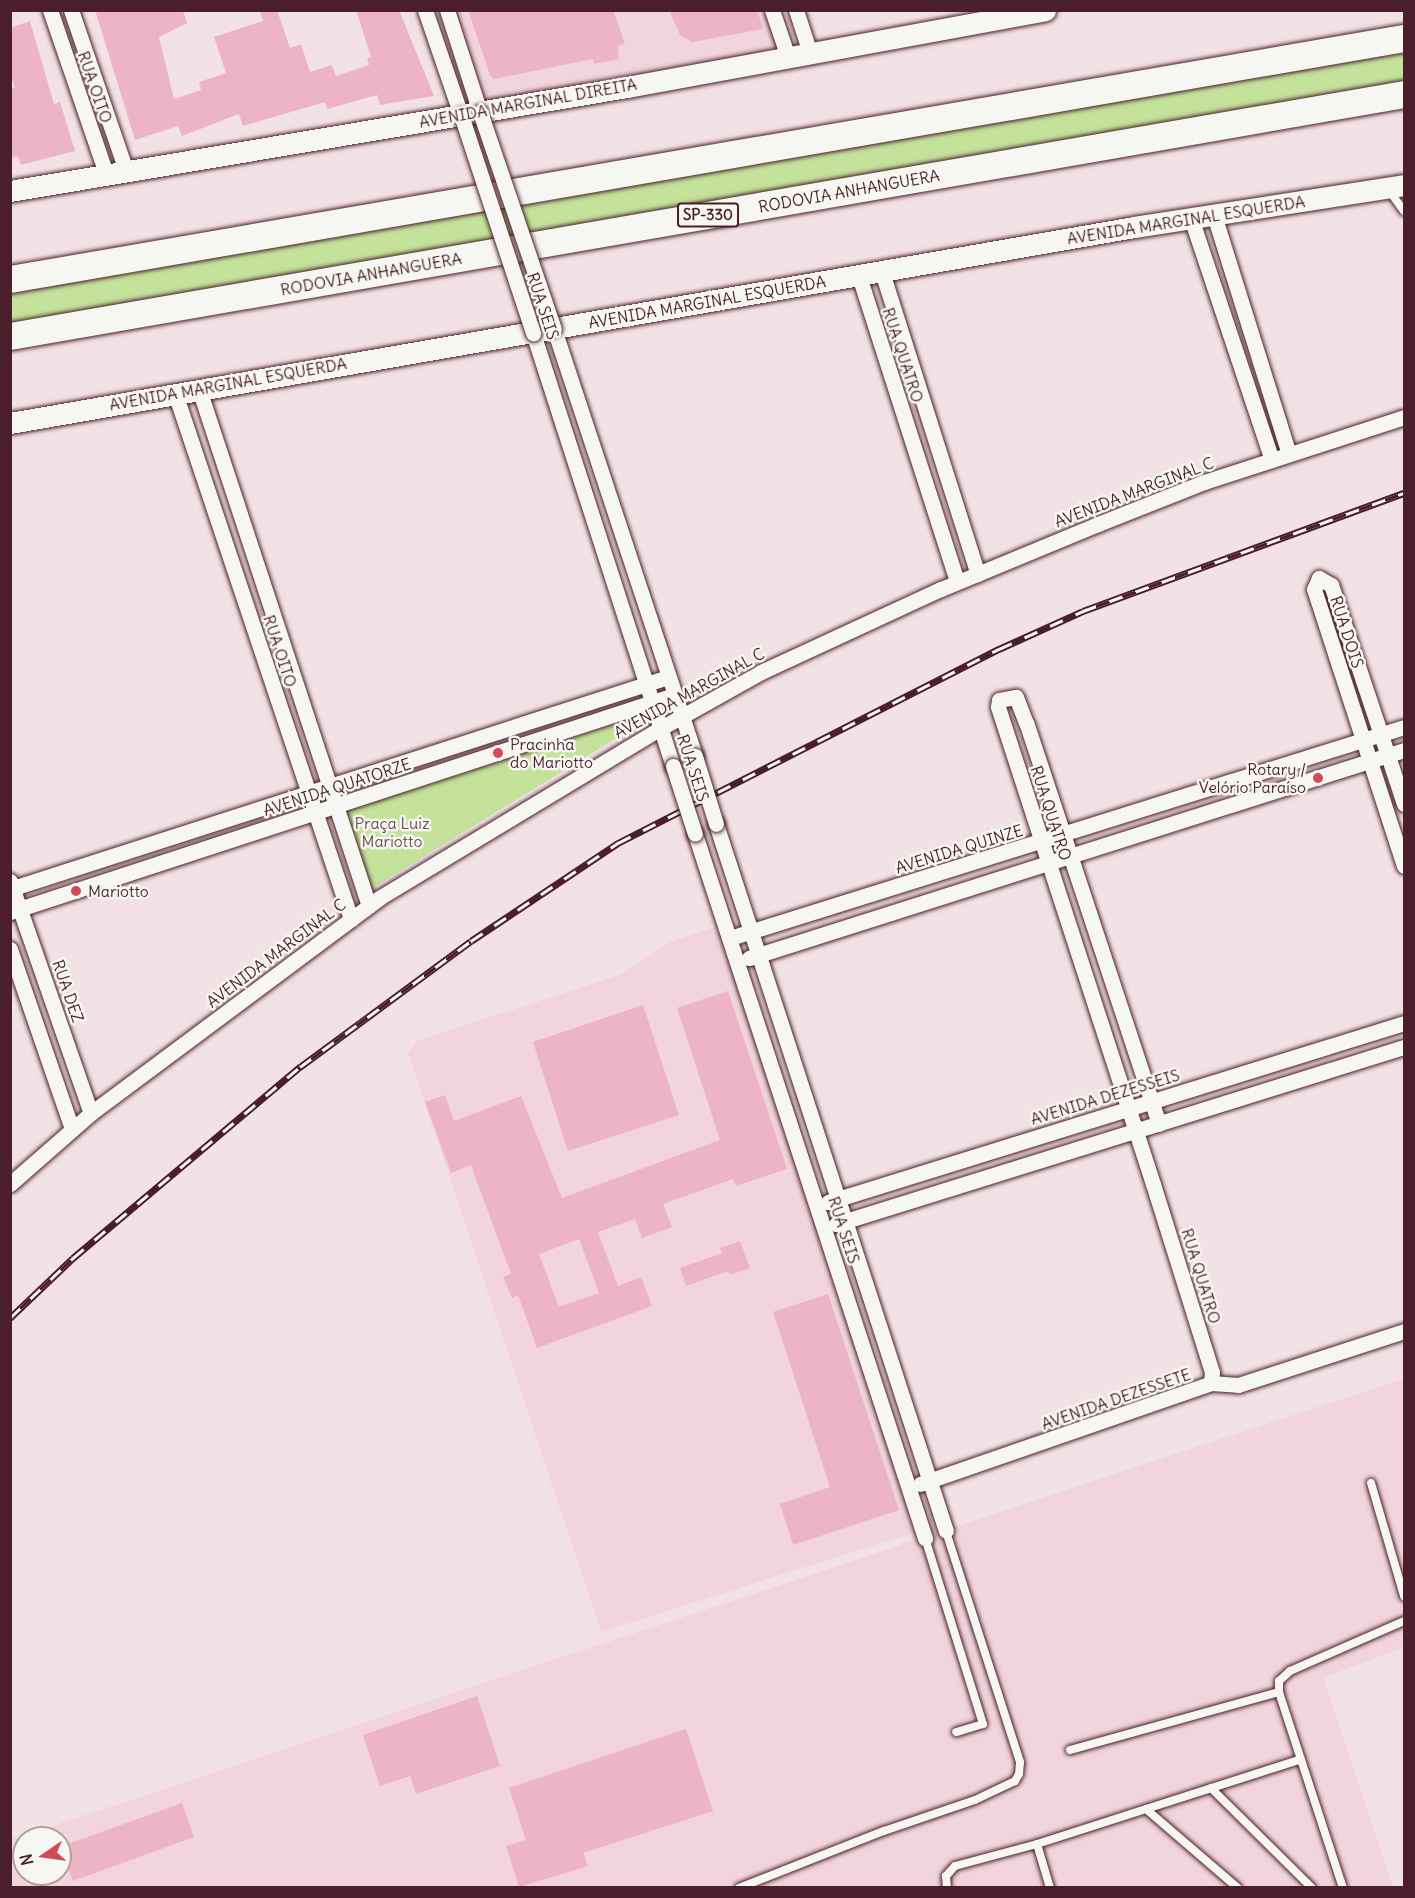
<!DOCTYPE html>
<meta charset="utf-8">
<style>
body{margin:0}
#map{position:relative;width:1415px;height:1898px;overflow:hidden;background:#f3e2e5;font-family:Delius,sans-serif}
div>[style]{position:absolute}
.built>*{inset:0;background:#f1d4dc}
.green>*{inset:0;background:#c4e29a}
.building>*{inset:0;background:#edb4c6}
.roads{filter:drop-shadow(0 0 2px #4a1f2b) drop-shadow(0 0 2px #4a1f2b)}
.lane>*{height:8px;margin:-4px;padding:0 4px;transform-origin:4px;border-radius:4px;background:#f6f6f2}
.street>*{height:15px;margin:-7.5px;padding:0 7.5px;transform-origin:7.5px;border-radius:7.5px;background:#f6f6f2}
.secondary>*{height:21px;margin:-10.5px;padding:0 10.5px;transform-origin:10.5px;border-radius:10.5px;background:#f6f6f2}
.highway>*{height:27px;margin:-13.5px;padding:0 13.5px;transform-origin:13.5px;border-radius:13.5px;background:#f6f6f2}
.rail>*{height:7px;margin-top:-3.5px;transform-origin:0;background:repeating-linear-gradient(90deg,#f6f6f2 0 14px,#4a1f2b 0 28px);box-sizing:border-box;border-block:2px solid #4a1f2b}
.bridges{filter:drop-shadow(0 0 2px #4a1f2b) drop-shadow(0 0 2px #4a1f2b)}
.street-bridge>*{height:15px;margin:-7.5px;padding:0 7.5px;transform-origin:7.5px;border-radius:7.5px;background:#f6f6f2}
.dots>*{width:16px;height:16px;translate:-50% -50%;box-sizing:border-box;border:3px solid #f6f6f2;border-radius:50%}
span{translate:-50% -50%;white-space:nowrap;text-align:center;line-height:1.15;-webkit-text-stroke:5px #f6f6f2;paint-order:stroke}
.shield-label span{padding:2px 4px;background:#f6f6f2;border:2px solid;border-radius:4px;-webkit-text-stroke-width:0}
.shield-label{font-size:15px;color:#4a1f2b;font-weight:700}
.street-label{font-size:16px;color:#4a1f2b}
.poi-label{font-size:16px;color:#4a1f2b}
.left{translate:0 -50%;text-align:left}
.right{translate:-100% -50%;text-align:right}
.park-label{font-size:16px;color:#685047}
.frame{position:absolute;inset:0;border:12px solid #4a1f2b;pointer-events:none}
.north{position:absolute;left:12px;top:1826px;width:60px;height:60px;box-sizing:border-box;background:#f6f6f2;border:2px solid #b1a0a2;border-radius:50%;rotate:257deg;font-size:16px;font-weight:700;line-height:24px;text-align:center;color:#4a1f2b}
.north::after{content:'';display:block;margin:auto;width:21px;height:27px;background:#d1495b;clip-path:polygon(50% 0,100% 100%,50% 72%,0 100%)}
</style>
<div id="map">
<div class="built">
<div style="clip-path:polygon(447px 11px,771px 11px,787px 57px,480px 111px)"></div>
<div style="clip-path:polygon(724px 924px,922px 1530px,601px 1632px,408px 1053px,417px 1041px,619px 975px,672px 941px)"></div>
<div style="clip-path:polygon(evenodd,1402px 1379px,1404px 1647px,1323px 1678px,1393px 1887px,11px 1888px,10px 1840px,1402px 1379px,24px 1838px,60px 1838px,60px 1874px,24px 1874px,24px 1838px)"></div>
</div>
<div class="green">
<div style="clip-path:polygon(1404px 48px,1404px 83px,11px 325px,11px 291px)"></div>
<div style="clip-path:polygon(632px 719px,633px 727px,628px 731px,371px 889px,344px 809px)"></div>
</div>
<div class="building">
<div style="clip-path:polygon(95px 10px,183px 10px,187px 23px,159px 37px,174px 99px,201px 90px,199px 82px,226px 73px,214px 37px,263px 21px,259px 10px,277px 10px,290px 48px,301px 44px,310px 72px,332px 65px,336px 76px,369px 65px,367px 58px,371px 57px,356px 10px,399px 10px,434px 96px,380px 105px,377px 95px,327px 109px,325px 102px,243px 126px,239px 114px,182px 136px,178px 126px,135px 140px)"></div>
<div style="clip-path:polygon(468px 10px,613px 10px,625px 44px,618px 46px,619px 59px,594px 64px,593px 59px,494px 79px,490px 75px)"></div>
<div style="clip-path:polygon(669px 10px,757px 10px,763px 29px,692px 42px,680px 35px)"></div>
<div style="clip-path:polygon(30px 21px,54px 104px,60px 102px,75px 151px,21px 165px,18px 156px,10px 159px,10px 89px,15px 87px,10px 75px,10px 28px)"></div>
<div style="clip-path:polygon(evenodd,728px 991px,787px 1169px,736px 1186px,733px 1179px,663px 1204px,672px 1227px,642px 1238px,635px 1219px,598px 1232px,618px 1286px,641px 1277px,652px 1306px,537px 1348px,518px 1295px,512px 1298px,503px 1277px,511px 1274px,471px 1165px,451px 1173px,425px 1102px,445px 1095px,454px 1121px,521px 1096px,562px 1198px,720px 1140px,677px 1008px,728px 991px,579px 1239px,599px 1293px,559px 1307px,539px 1254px,579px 1239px)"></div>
<div style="clip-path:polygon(643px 1005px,679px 1115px,568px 1151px,533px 1042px)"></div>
<div style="clip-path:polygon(740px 1241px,750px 1268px,730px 1275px,728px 1271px,686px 1286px,680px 1268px,722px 1253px,720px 1248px)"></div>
<div style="clip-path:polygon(828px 1294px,899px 1510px,793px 1545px,780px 1504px,830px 1487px,773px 1312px)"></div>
<div style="clip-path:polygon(477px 1696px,500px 1766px,416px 1794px,410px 1776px,380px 1786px,363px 1735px)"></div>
<div style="clip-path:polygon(686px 1729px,713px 1811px,583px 1853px,588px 1866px,519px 1887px,506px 1846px,526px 1840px,509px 1788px)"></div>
<div style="clip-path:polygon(182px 1803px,194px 1837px,73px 1881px,60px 1847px)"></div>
</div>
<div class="roads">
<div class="lane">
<div style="left:1388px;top:189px;width:27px;rotate:54deg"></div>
<div style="left:1371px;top:1483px;width:118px;rotate:73.7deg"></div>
<div style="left:925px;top:1538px;width:195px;rotate:72.7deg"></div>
<div style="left:983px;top:1724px;width:28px;rotate:163deg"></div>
<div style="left:1070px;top:1750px;width:217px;rotate:-15.5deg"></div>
<div style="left:1211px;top:1788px;width:142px;rotate:44.7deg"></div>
<div style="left:1146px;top:1809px;width:121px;rotate:40.7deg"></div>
<div style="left:1037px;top:1844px;width:46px;rotate:73.5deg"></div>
<div style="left:739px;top:1888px;width:156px;rotate:-21.5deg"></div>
<div style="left:884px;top:1831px;width:96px;rotate:-18.8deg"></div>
<div style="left:975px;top:1800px;width:44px;rotate:-25.4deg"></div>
<div style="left:1015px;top:1781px;width:8px;rotate:-60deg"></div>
<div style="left:1019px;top:1774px;width:12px;rotate:-85deg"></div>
<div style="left:1020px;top:1762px;width:243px;rotate:-107.8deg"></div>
<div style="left:947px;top:1888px;width:12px;rotate:-95deg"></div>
<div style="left:946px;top:1876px;width:13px;rotate:-48deg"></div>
<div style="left:955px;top:1866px;width:85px;rotate:-15deg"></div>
<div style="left:1037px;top:1844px;width:277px;rotate:-17.8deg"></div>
<div style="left:1343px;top:1888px;width:206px;rotate:-108.1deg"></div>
<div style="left:1279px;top:1692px;width:11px;rotate:-90deg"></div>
<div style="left:1279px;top:1681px;width:15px;rotate:-42deg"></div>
<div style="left:1290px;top:1671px;width:124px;rotate:-23.7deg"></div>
</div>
<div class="street">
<div style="left:50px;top:10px;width:173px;rotate:71.1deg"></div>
<div style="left:71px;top:10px;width:170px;rotate:71.1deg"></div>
<div style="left:425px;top:10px;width:111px;rotate:71.1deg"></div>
<div style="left:447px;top:10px;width:107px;rotate:72.1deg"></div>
<div style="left:772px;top:10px;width:50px;rotate:71.2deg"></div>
<div style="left:796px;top:10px;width:45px;rotate:72deg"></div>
<div style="left:1214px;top:215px;width:250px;rotate:72.6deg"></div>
<div style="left:1191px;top:218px;width:255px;rotate:71.5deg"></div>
<div style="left:882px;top:272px;width:317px;rotate:72.4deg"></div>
<div style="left:859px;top:276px;width:321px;rotate:72.2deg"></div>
<div style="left:554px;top:329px;width:450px;rotate:71.7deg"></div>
<div style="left:533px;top:333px;width:455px;rotate:72.1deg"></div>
<div style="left:199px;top:389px;width:544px;rotate:71.8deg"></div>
<div style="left:175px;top:393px;width:555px;rotate:71.5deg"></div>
<div style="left:1404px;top:804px;width:231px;rotate:-108.4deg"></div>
<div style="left:1331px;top:585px;width:14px;rotate:-150deg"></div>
<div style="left:1319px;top:578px;width:12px;rotate:114deg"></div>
<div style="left:1314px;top:589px;width:291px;rotate:72deg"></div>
<div style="left:716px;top:824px;width:743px;rotate:71.98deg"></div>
<div style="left:695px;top:834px;width:741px;rotate:71.91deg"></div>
<div style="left:10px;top:881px;width:246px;rotate:70.8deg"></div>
<div style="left:10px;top:889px;width:691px;rotate:-17.86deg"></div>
<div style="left:10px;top:912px;width:699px;rotate:-18.1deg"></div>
<div style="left:730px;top:938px;width:706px;rotate:-17.38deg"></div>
<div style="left:10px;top:949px;width:190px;rotate:71deg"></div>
<div style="left:749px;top:958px;width:687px;rotate:-17.62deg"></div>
<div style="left:1159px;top:1124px;width:422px;rotate:-108.3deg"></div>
<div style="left:1026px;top:723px;width:28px;rotate:-111deg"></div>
<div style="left:1016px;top:697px;width:17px;rotate:170deg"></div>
<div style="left:999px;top:700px;width:7px;rotate:98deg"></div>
<div style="left:998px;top:707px;width:502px;rotate:72deg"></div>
<div style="left:1153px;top:1184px;width:197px;rotate:72.6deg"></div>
<div style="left:1212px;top:1372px;width:11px;rotate:95deg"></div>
<div style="left:10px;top:1184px;width:108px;rotate:-41.2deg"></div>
<div style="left:91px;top:1113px;width:359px;rotate:-36.7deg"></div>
<div style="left:379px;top:898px;width:329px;rotate:-31.1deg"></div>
<div style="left:661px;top:728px;width:115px;rotate:-29.2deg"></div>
<div style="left:761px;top:672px;width:198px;rotate:-24.8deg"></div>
<div style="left:941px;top:589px;width:170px;rotate:-22.5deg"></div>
<div style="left:1098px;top:524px;width:114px;rotate:-21.6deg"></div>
<div style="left:1204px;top:482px;width:210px;rotate:-18deg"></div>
<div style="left:828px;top:1202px;width:603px;rotate:-17.26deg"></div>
<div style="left:836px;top:1224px;width:595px;rotate:-17.31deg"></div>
<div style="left:1211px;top:1383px;width:27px;rotate:4deg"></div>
<div style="left:1238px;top:1385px;width:175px;rotate:-18deg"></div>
<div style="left:920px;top:1484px;width:308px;rotate:-19.1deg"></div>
</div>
<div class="secondary">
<div style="left:10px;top:191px;width:626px;rotate:-9.57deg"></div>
<div style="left:627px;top:87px;width:425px;rotate:-10.4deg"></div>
<div style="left:10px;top:423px;width:1141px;rotate:-9.89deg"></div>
<div style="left:1134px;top:227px;width:273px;rotate:-8.8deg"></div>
</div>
<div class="highway">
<div style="left:10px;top:279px;width:1415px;rotate:-9.81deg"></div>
<div style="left:10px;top:336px;width:1415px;rotate:-9.85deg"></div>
</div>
</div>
<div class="rail">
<div style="left:10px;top:1318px;width:87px;rotate:-43.6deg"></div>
<div style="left:73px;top:1258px;width:297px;rotate:-40.1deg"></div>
<div style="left:300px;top:1067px;width:212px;rotate:-36.4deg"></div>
<div style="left:471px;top:941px;width:177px;rotate:-33.7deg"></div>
<div style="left:618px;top:843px;width:428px;rotate:-27deg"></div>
<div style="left:999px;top:649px;width:92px;rotate:-24.3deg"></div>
<div style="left:1083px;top:611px;width:342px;rotate:-20.2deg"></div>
</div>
<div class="bridges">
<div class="street-bridge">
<div style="left:480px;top:112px;width:229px;rotate:71.2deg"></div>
<div style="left:461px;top:115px;width:230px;rotate:71.7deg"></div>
<div style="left:695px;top:756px;width:71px;rotate:72.8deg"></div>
<div style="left:673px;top:766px;width:71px;rotate:72.1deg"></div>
</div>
</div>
<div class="dots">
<div style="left:498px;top:753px;background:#d1495b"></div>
<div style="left:1318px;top:778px;background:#d1495b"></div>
<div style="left:76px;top:891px;background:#d1495b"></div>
</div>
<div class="shield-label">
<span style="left:708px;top:215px">SP-330</span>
</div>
<div class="street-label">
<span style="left:95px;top:87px;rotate:71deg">RUA OITO</span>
<span style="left:528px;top:103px;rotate:-10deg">AVENIDA MARGINAL DIREITA</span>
<span style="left:849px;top:191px;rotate:-10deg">RODOVIA ANHANGUERA</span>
<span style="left:1186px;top:220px;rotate:-9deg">AVENIDA MARGINAL ESQUERDA</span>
<span style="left:371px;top:274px;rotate:-10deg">RODOVIA ANHANGUERA</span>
<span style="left:707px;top:302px;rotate:-10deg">AVENIDA MARGINAL ESQUERDA</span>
<span style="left:543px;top:306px;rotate:72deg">RUA SEIS</span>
<span style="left:903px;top:355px;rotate:72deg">RUA QUATRO</span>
<span style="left:228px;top:384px;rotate:-10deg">AVENIDA MARGINAL ESQUERDA</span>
<span style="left:1134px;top:492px;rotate:-21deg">AVENIDA MARGINAL C</span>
<span style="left:1347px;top:632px;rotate:72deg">RUA DOIS</span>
<span style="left:280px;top:651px;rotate:72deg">RUA OITO</span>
<span style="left:689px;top:693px;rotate:-29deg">AVENIDA MARGINAL C</span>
<span style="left:693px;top:768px;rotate:72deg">RUA SEIS</span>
<span style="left:337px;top:787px;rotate:-18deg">AVENIDA QUATORZE</span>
<span style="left:1051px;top:813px;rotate:72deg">RUA QUATRO</span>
<span style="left:959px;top:849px;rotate:-17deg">AVENIDA QUINZE</span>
<span style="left:276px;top:953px;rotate:-37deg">AVENIDA MARGINAL C</span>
<span style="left:68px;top:991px;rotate:71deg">RUA DEZ</span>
<span style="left:1105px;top:1097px;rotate:-17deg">AVENIDA DEZESSEIS</span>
<span style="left:844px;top:1230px;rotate:72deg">RUA SEIS</span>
<span style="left:1201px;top:1276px;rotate:73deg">RUA QUATRO</span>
<span style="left:1116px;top:1399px;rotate:-19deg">AVENIDA DEZESSETE</span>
</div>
<div class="poi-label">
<span class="left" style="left:510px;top:753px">Pracinha<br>do Mariotto</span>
<span class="right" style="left:1306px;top:778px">Rotary /<br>Velório Paraíso</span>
<span class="left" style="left:88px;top:891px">Mariotto</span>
</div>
<div class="park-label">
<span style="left:392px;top:832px">Praça Luiz<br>Mariotto</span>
</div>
<div class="frame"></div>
<div class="north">N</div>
</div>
